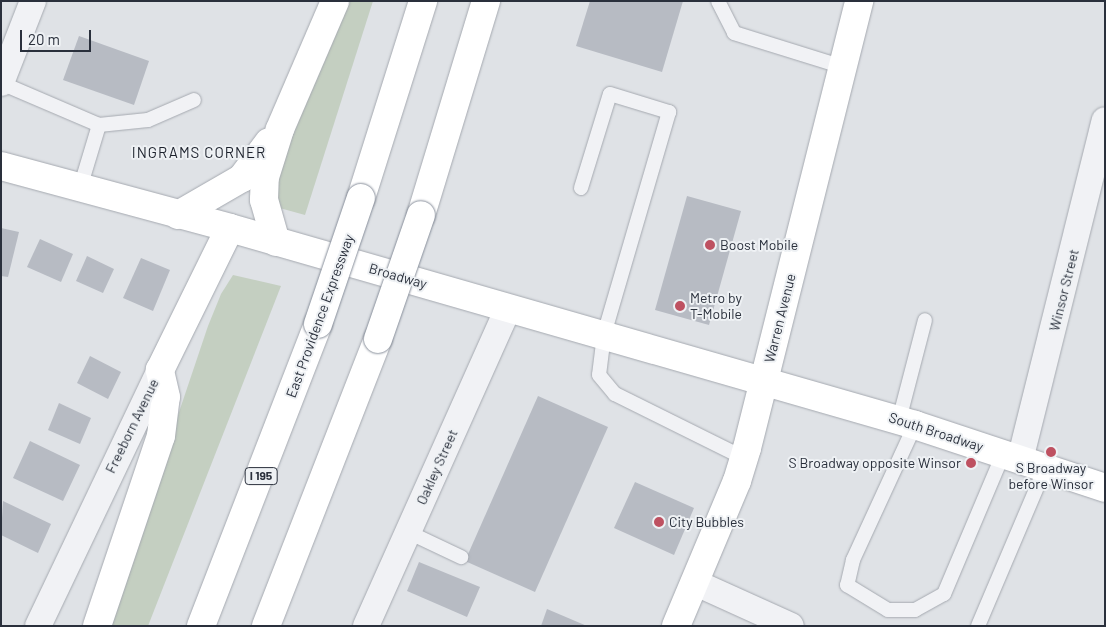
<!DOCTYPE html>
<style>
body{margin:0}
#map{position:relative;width:1106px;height:627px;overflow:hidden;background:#dfe2e6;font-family:Barlow,sans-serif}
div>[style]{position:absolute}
.green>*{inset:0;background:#c4cfc1}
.building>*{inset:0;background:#b7bbc3}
.roads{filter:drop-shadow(0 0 1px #a5a9b0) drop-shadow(0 0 1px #a5a9b0)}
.service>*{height:14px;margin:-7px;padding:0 7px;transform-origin:7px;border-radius:7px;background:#f1f2f5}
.minor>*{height:26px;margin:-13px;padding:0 13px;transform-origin:13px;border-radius:13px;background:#f1f2f5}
.secondary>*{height:28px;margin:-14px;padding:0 14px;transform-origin:14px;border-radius:14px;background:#fff}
.motorway>*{height:28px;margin:-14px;padding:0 14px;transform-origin:14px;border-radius:14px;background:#fff}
.bridges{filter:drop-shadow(0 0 1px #888f9b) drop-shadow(0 0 1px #888f9b)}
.motorway-bridge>*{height:28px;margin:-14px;padding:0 14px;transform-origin:14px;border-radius:14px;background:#fff}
.dots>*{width:14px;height:14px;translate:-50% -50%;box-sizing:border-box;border:2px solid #eef1f4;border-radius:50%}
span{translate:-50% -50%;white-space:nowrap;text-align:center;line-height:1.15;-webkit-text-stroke:4px #eef1f4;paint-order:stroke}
.shield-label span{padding:1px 4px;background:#eef1f4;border:1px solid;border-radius:4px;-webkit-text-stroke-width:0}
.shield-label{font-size:12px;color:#2a303c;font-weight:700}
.poi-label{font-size:14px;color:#2a303c}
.left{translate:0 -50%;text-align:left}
.right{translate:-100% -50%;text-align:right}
.street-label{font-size:14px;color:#2a303c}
.neighbourhood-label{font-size:15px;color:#1c212c;letter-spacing:1px}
.frame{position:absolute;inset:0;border:2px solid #2a303c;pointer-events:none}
.scale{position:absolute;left:20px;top:30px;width:71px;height:22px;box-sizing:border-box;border:2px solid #2a303c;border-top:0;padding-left:6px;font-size:15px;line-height:18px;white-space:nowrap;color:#2a303c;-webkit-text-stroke:4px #eef1f4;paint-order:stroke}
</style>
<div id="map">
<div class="green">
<div style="clip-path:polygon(346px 1px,373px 1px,305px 215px,276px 207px,274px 179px)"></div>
<div style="clip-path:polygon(233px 275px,281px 286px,148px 626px,107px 626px,208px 326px,221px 294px)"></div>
</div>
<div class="building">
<div style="clip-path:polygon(590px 1px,683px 1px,662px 72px,576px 46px)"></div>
<div style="clip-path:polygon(79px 36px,149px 61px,134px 105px,63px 80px)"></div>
<div style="clip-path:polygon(687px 196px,741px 211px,709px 325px,655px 310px)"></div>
<div style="clip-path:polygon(1px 228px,19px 232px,8px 277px,1px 276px)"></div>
<div style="clip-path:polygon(40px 239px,73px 254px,61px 282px,27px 267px)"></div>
<div style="clip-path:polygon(87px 256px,114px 269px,103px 293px,76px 281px)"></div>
<div style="clip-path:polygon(141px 258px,170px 270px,153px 311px,123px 298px)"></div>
<div style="clip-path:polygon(90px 356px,121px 372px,108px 399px,77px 383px)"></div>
<div style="clip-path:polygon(538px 396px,608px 427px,535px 592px,465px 561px)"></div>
<div style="clip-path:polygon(59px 403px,91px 418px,80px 444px,48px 430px)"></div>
<div style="clip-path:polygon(30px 441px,80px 465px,63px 501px,13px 478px)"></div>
<div style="clip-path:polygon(635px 482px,694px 508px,674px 555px,614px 528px)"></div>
<div style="clip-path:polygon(3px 501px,51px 524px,38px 553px,1px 535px)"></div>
<div style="clip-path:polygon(419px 562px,480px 587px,467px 617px,407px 591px)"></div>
<div style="clip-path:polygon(547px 609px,587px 626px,541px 626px)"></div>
</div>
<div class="roads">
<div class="service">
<div style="left:718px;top:1px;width:36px;rotate:63deg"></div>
<div style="left:734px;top:33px;width:114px;rotate:17.3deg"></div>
<div style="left:1px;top:83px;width:107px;rotate:23.2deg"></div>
<div style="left:80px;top:188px;width:66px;rotate:-73.2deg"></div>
<div style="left:99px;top:125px;width:49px;rotate:-5.8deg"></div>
<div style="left:148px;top:120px;width:50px;rotate:-23.5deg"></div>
<div style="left:581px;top:188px;width:98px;rotate:-72.9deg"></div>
<div style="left:610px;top:94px;width:62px;rotate:17deg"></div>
<div style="left:669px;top:112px;width:232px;rotate:106.3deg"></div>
<div style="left:604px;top:335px;width:40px;rotate:97.1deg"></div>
<div style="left:599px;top:375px;width:25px;rotate:50deg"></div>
<div style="left:615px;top:394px;width:144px;rotate:26.4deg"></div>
<div style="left:899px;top:420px;width:103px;rotate:-75.4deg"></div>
<div style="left:915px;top:425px;width:149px;rotate:114.7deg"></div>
<div style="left:853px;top:560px;width:26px;rotate:103deg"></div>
<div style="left:847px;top:585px;width:48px;rotate:31.4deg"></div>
<div style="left:888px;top:610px;width:27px"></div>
<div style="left:915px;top:610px;width:33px;rotate:-29deg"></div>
<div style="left:944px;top:594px;width:152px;rotate:-67.1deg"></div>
<div style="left:408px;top:532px;width:59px;rotate:25.3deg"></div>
<div style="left:978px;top:626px;width:172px;rotate:-67deg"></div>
</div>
<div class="minor">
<div style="left:1px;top:83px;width:88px;rotate:-68.7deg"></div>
<div style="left:1020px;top:460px;width:350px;rotate:-76deg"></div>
<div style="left:696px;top:583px;width:104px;rotate:24.4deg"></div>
<div style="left:38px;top:626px;width:284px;rotate:-64.5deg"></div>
<div style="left:366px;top:626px;width:348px;rotate:-65.9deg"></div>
</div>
<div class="secondary">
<div style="left:1px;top:166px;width:237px;rotate:15.1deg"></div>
<div style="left:230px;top:228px;width:713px;rotate:16.04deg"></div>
<div style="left:915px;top:425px;width:200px;rotate:18.3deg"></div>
<div style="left:160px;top:370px;width:158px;rotate:-63.8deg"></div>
<div style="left:676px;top:626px;width:157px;rotate:-67.2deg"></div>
<div style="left:737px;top:481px;width:34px;rotate:-73deg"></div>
<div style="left:747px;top:448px;width:461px;rotate:-75.9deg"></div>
</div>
<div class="motorway">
<div style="left:361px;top:198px;width:207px;rotate:-72.5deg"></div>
<div style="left:178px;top:215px;width:74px;rotate:-30deg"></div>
<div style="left:242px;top:178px;width:45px;rotate:-53.1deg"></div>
<div style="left:421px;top:215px;width:224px;rotate:-73.1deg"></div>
<div style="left:276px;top:242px;width:44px;rotate:-105.9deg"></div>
<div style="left:264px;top:200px;width:23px;rotate:-88deg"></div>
<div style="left:265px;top:177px;width:50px;rotate:-72.6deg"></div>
<div style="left:280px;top:129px;width:139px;rotate:-66.7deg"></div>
<div style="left:97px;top:626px;width:200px;rotate:-71.4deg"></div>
<div style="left:161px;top:436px;width:39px;rotate:-83deg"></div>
<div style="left:166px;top:397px;width:28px;rotate:-103deg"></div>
<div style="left:201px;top:626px;width:324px;rotate:-68.8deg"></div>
<div style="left:266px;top:626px;width:308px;rotate:-68.7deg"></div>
</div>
</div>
<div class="bridges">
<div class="motorway-bridge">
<div style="left:318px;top:324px;width:133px;rotate:-71.2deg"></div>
<div style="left:378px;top:339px;width:131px;rotate:-70.9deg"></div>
</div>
</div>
<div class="dots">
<div style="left:710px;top:245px;background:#be5161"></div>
<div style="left:680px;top:306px;background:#be5161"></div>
<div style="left:1051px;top:452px;background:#be5161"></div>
<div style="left:971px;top:463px;background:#be5161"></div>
<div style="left:659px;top:522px;background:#be5161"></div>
</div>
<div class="shield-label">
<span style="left:261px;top:476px">I 195</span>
</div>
<div class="poi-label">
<span class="left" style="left:720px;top:245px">Boost Mobile</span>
<span class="left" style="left:690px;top:306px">Metro by<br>T-Mobile</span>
<span class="right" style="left:961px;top:463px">S Broadway opposite Winsor</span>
<span style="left:1051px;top:476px">S Broadway<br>before Winsor</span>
<span class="left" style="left:669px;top:522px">City Bubbles</span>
</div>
<div class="street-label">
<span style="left:398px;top:276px;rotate:16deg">Broadway</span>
<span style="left:1064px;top:290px;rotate:-76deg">Winsor Street</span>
<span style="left:320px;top:316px;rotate:-70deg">East Providence Expressway</span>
<span style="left:780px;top:318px;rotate:-76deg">Warren Avenue</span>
<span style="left:132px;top:426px;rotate:-64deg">Freeborn Avenue</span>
<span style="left:936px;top:432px;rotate:18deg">South Broadway</span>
<span style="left:437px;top:467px;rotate:-66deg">Oakley Street</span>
</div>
<div class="neighbourhood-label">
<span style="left:199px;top:153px">INGRAMS CORNER</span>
</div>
<div class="frame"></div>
<div class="scale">20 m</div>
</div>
